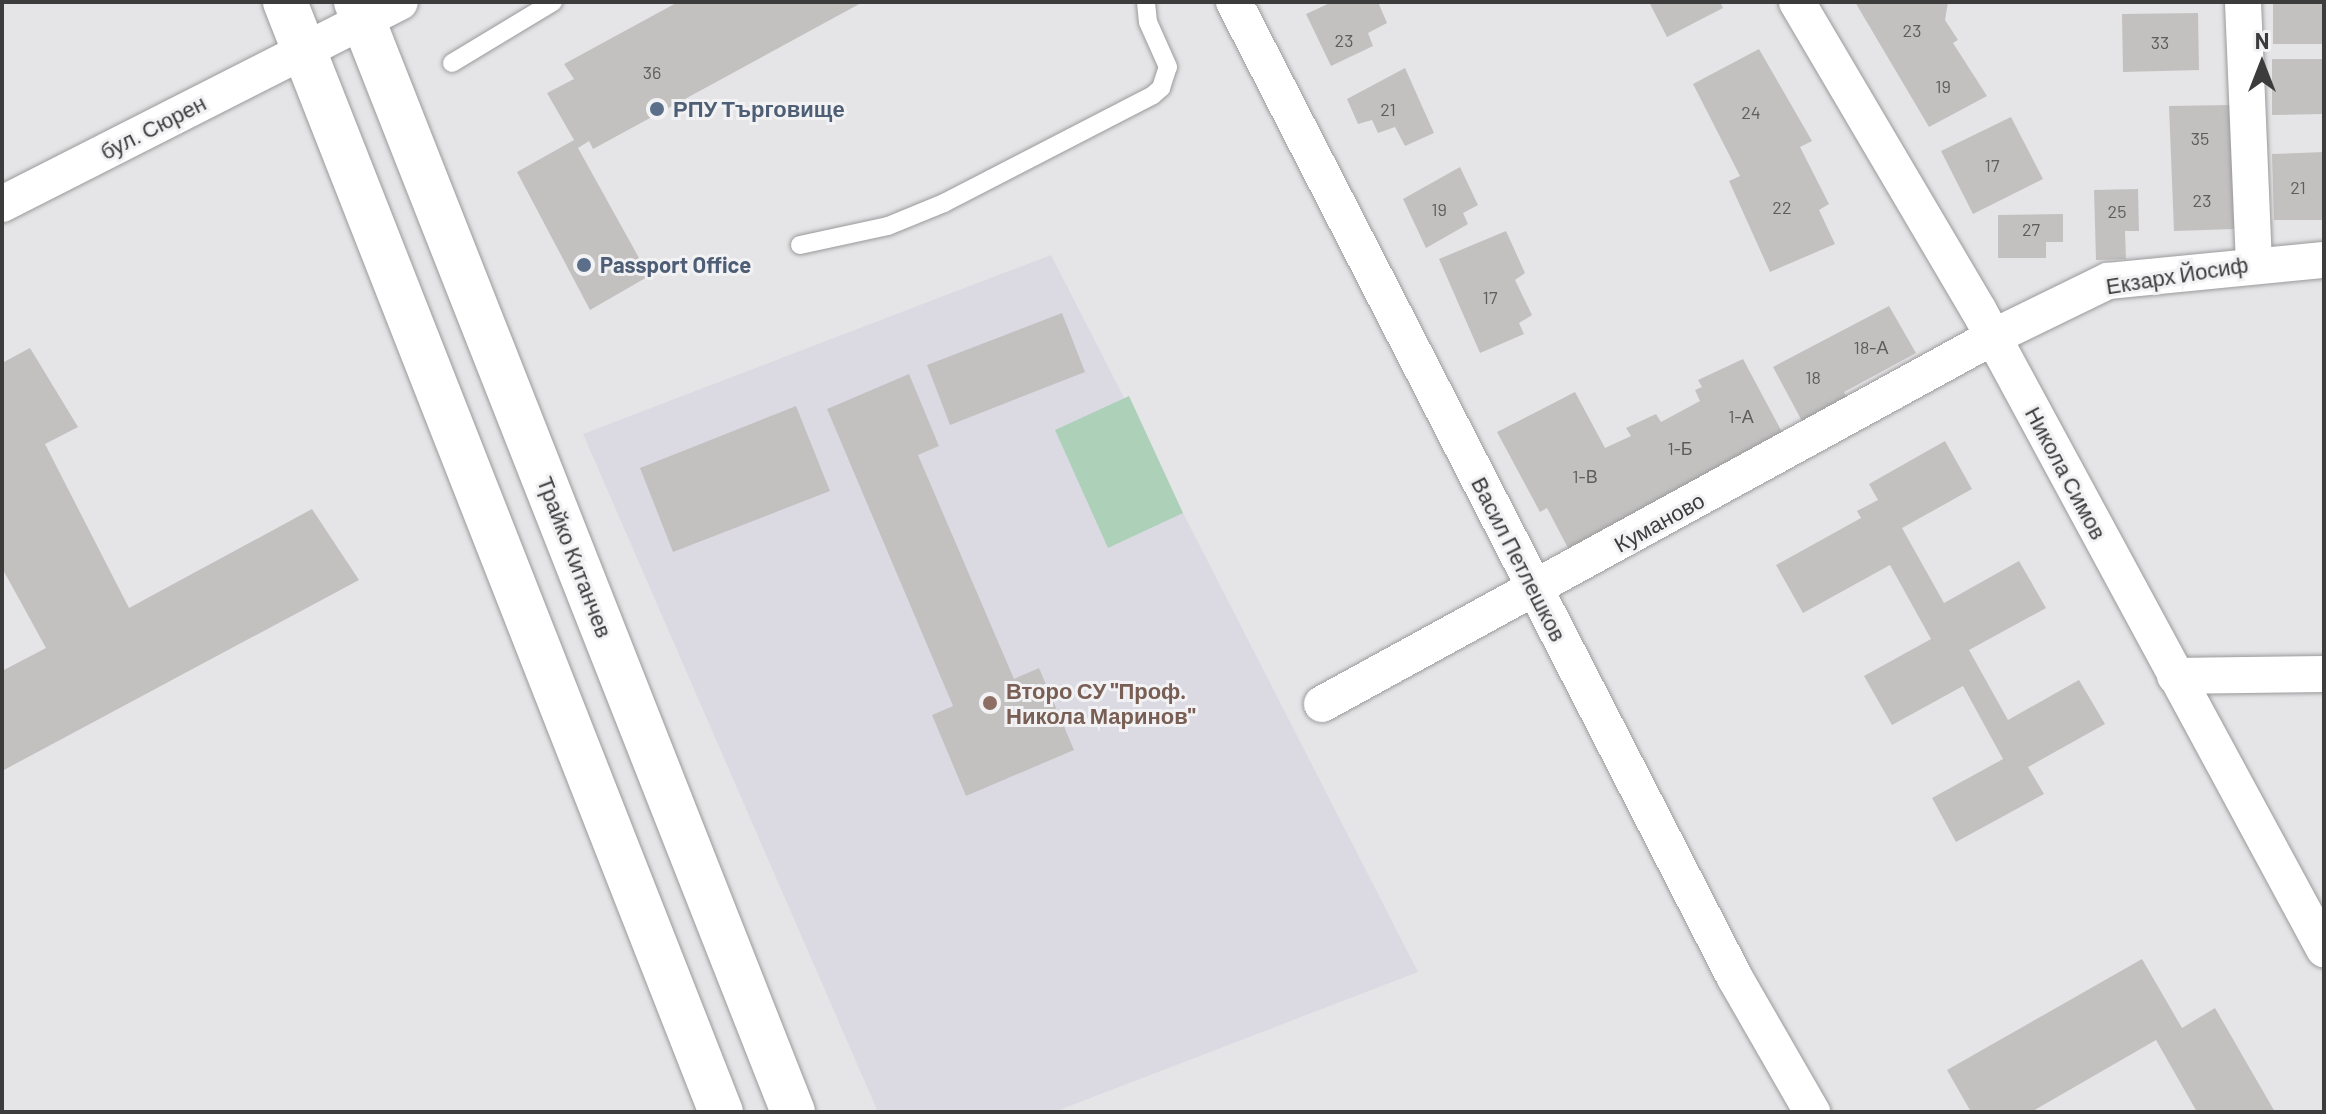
<!DOCTYPE html>
<meta charset="utf-8">
<style>
body{margin:0}
#map{position:relative;width:2326px;height:1114px;overflow:hidden;background:#e5e5e7;font-family:Barlow,sans-serif}
div>[style]{position:absolute}
.built>*{inset:0;background:#dbdae3}
.green>*{inset:0;background:#add0b9}
.building>*{inset:0;background:#c3c1c0}
.roads{filter:drop-shadow(0 0 2px #9a9a9c) drop-shadow(0 0 2px #9a9a9c)}
.service>*{height:18px;margin:-9px;padding:0 9px;transform-origin:9px;border-radius:9px;background:#fff}
.minor>*{height:36px;margin:-18px;padding:0 18px;transform-origin:18px;border-radius:18px;background:#fff}
.tertiary>*{height:44px;margin:-22px;padding:0 22px;transform-origin:22px;border-radius:22px;background:#fff}
.dots>*{width:22px;height:22px;translate:-50% -50%;box-sizing:border-box;border:4px solid #f2f2f4;border-radius:50%}
span{translate:-50% -50%;white-space:nowrap;text-align:center;line-height:1.15;-webkit-text-stroke:6px #f2f2f4;paint-order:stroke}
.number-label{font-size:18px;color:#5e5d5e}
.number-label span{-webkit-text-stroke-width:0}
.service-label{font-size:22px;color:#4e5e75;font-weight:700}
.left{translate:0 -50%;text-align:left}
.street-label{font-size:22px;color:#3c3c3d}
.education-label{font-size:22px;color:#785e54;font-weight:700}
.frame{position:absolute;inset:0;border:4px solid #3c3c3d;pointer-events:none}
.north{position:absolute;left:2222px;top:24px;width:80px;height:80px;-webkit-text-stroke:6px #f2f2f4;paint-order:stroke;rotate:0deg;font-size:22px;font-weight:700;line-height:32px;text-align:center;color:#3c3c3d}
.north::after{content:'';display:block;margin:auto;width:28px;height:36px;background:#3c3c3d;clip-path:polygon(50% 0,100% 100%,50% 72%,0 100%)}
</style>
<div id="map">
<div class="built">
<div style="clip-path:polygon(1051px 255px,1418px 972px,1054px 1112px,878px 1112px,583px 434px)"></div>
</div>
<div class="green">
<div style="clip-path:polygon(1129px 396px,1183px 513px,1108px 548px,1055px 430px)"></div>
</div>
<div class="building">
<div style="clip-path:polygon(678px 2px,863px 2px,593px 149px,589px 141px,578px 148px,649px 276px,590px 310px,517px 172px,574px 140px,547px 93px,574px 79px,564px 64px)"></div>
<div style="clip-path:polygon(1332px 2px,1378px 2px,1387px 23px,1368px 33px,1373px 46px,1331px 66px,1306px 14px)"></div>
<div style="clip-path:polygon(1649px 2px,1720px 2px,1723px 8px,1667px 37px)"></div>
<div style="clip-path:polygon(1855px 2px,1948px 2px,1945px 20px,1958px 40px,1953px 43px,1987px 96px,1929px 127px)"></div>
<div style="clip-path:polygon(2273px 2px,2324px 2px,2324px 44px,2273px 44px)"></div>
<div style="clip-path:polygon(2198px 13px,2199px 70px,2123px 72px,2122px 14px)"></div>
<div style="clip-path:polygon(1759px 49px,1812px 141px,1800px 147px,1829px 204px,1819px 210px,1835px 244px,1770px 272px,1729px 181px,1740px 176px,1693px 84px)"></div>
<div style="clip-path:polygon(2272px 59px,2324px 59px,2323px 114px,2272px 115px)"></div>
<div style="clip-path:polygon(1405px 68px,1434px 133px,1405px 146px,1395px 127px,1378px 133px,1372px 120px,1358px 124px,1347px 99px)"></div>
<div style="clip-path:polygon(2230px 105px,2234px 229px,2174px 231px,2169px 106px)"></div>
<div style="clip-path:polygon(2011px 117px,2043px 179px,1973px 214px,1941px 151px)"></div>
<div style="clip-path:polygon(2324px 152px,2324px 220px,2274px 220px,2272px 154px)"></div>
<div style="clip-path:polygon(1460px 167px,1478px 205px,1463px 213px,1468px 224px,1426px 248px,1403px 199px)"></div>
<div style="clip-path:polygon(2138px 189px,2139px 231px,2125px 231px,2126px 259px,2096px 260px,2094px 190px)"></div>
<div style="clip-path:polygon(2063px 214px,2063px 242px,2046px 242px,2046px 258px,1998px 258px,1998px 215px)"></div>
<div style="clip-path:polygon(1506px 231px,1525px 273px,1515px 280px,1532px 315px,1519px 323px,1524px 334px,1480px 353px,1439px 259px)"></div>
<div style="clip-path:polygon(1889px 306px,1916px 353px,1844px 392px,1849px 401px,1803px 423px,1773px 367px)"></div>
<div style="clip-path:polygon(1062px 313px,1085px 372px,950px 425px,927px 365px)"></div>
<div style="clip-path:polygon(30px 348px,78px 427px,45px 444px,129px 608px,312px 509px,359px 580px,2px 771px,2px 671px,46px 648px,2px 568px,2px 363px)"></div>
<div style="clip-path:polygon(1743px 359px,1782px 432px,1730px 460px,1735px 469px,1568px 548px,1547px 508px,1540px 512px,1497px 432px,1575px 392px,1605px 448px,1631px 436px,1626px 428px,1656px 414px,1661px 422px,1700px 401px,1695px 390px,1702px 387px,1698px 380px)"></div>
<div style="clip-path:polygon(909px 374px,939px 446px,918px 455px,1014px 679px,1039px 668px,1074px 750px,966px 796px,932px 715px,953px 706px,827px 409px)"></div>
<div style="clip-path:polygon(796px 406px,830px 491px,673px 552px,640px 468px)"></div>
<div style="clip-path:polygon(1945px 441px,1972px 489px,1902px 528px,1944px 603px,2019px 561px,2046px 608px,1969px 650px,2008px 720px,2079px 680px,2105px 724px,2028px 767px,2044px 794px,1956px 842px,1932px 798px,2003px 759px,1963px 686px,1892px 725px,1864px 676px,1931px 639px,1890px 565px,1803px 613px,1776px 565px,1861px 518px,1857px 511px,1878px 500px,1869px 484px)"></div>
<div style="clip-path:polygon(2142px 959px,2182px 1028px,2215px 1008px,2275px 1112px,2197px 1112px,2156px 1040px,2031px 1112px,1971px 1112px,1947px 1070px)"></div>
</div>
<div class="roads">
<div class="service">
<div style="left:452px;top:63px;width:118px;rotate:-31.1deg"></div>
<div style="left:800px;top:245px;width:90px;rotate:-12.2deg"></div>
<div style="left:888px;top:226px;width:61px;rotate:-22.3deg"></div>
<div style="left:944px;top:203px;width:235px;rotate:-27.3deg"></div>
<div style="left:1153px;top:95px;width:11px;rotate:-41deg"></div>
<div style="left:1161px;top:88px;width:22px;rotate:-72deg"></div>
<div style="left:1168px;top:67px;width:49px;rotate:-114deg"></div>
<div style="left:1148px;top:22px;width:20px;rotate:-96deg"></div>
</div>
<div class="minor">
<div style="left:1234px;top:2px;width:1097px;rotate:62.83deg"></div>
<div style="left:1735px;top:978px;width:155px;rotate:60.1deg"></div>
<div style="left:1797px;top:2px;width:356px;rotate:59.5deg"></div>
<div style="left:1978px;top:309px;width:728px;rotate:61.6deg"></div>
<div style="left:2243px;top:2px;width:261px;rotate:87.6deg"></div>
<div style="left:2px;top:204px;width:446px;rotate:-26.9deg"></div>
<div style="left:2175px;top:676px;width:149px;rotate:-0.8deg"></div>
<div style="left:1322px;top:704px;width:765px;rotate:-28.68deg"></div>
<div style="left:1993px;top:337px;width:128px;rotate:-26deg"></div>
<div style="left:2108px;top:281px;width:217px;rotate:-5.6deg"></div>
</div>
<div class="tertiary">
<div style="left:285px;top:2px;width:1193px;rotate:68.56deg"></div>
<div style="left:356px;top:2px;width:1193px;rotate:68.51deg"></div>
</div>
</div>
<div class="dots">
<div style="left:657px;top:109px;background:#5c6f8a"></div>
<div style="left:584px;top:265px;background:#5c6f8a"></div>
<div style="left:990px;top:703px;background:#8d6e63"></div>
</div>
<div class="number-label">
<span style="left:1912px;top:30px">23</span>
<span style="left:1344px;top:40px">23</span>
<span style="left:2160px;top:42px">33</span>
<span style="left:652px;top:72px">36</span>
<span style="left:1943px;top:86px">19</span>
<span style="left:1388px;top:109px">21</span>
<span style="left:1751px;top:112px">24</span>
<span style="left:2200px;top:138px">35</span>
<span style="left:1992px;top:165px">17</span>
<span style="left:2298px;top:187px">21</span>
<span style="left:2202px;top:200px">23</span>
<span style="left:1782px;top:207px">22</span>
<span style="left:1439px;top:209px">19</span>
<span style="left:2117px;top:211px">25</span>
<span style="left:2031px;top:229px">27</span>
<span style="left:1490px;top:297px">17</span>
<span style="left:1871px;top:347px">18-А</span>
<span style="left:1813px;top:377px">18</span>
<span style="left:1741px;top:416px">1-А</span>
<span style="left:1680px;top:448px">1-Б</span>
<span style="left:1585px;top:476px">1-В</span>
</div>
<div class="service-label">
<span class="left" style="left:673px;top:109px">РПУ Търговище</span>
<span class="left" style="left:600px;top:265px">Passport Office</span>
</div>
<div class="street-label">
<span style="left:153px;top:127px;rotate:-27deg">бул. Сюрен</span>
<span style="left:2177px;top:275px;rotate:-9deg">Екзарх Йосиф</span>
<span style="left:2066px;top:473px;rotate:62deg">Никола Симов</span>
<span style="left:1659px;top:522px;rotate:-29deg">Куманово</span>
<span style="left:575px;top:557px;rotate:69deg">Трайко Китанчев</span>
<span style="left:1519px;top:559px;rotate:63deg">Васил Петлешков</span>
</div>
<div class="education-label">
<span class="left" style="left:1006px;top:703px">Второ СУ "Проф.<br>Никола Маринов"</span>
</div>
<div class="frame"></div>
<div class="north">N</div>
</div>
